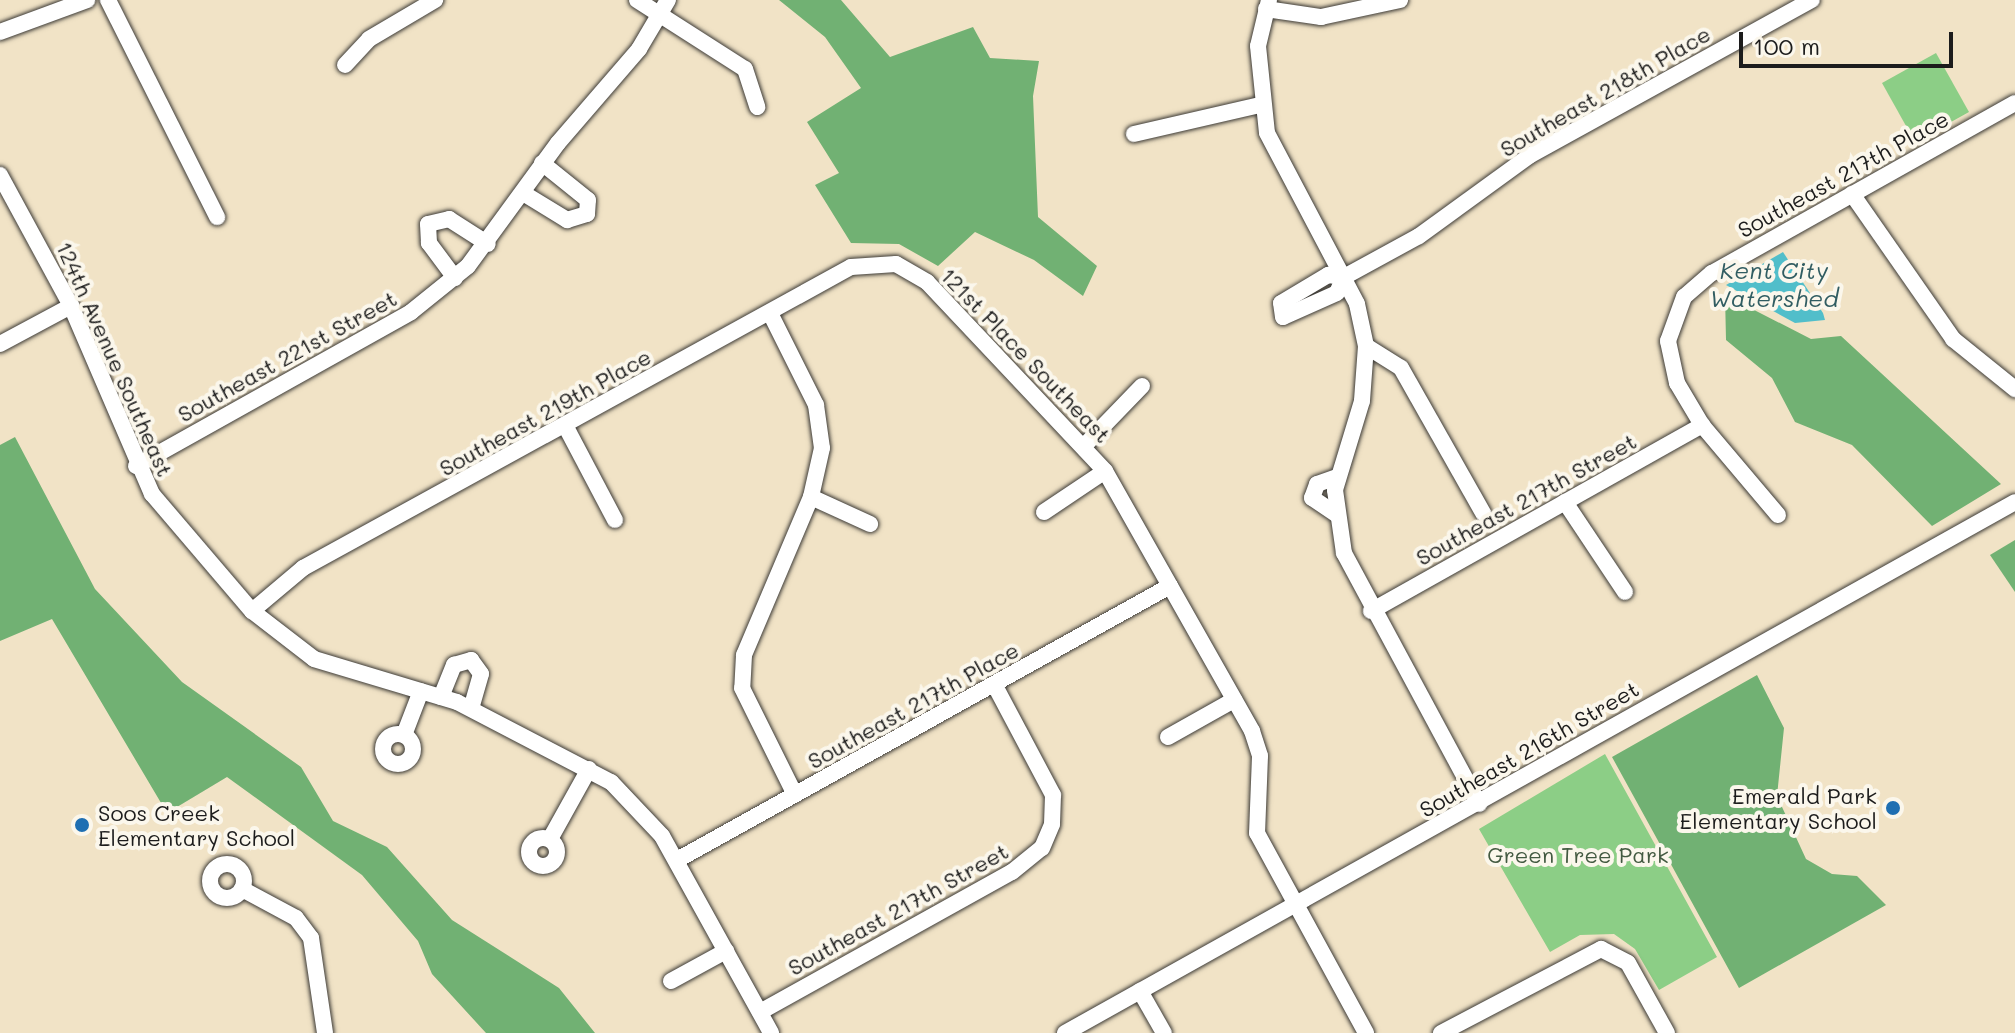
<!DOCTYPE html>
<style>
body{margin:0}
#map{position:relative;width:2015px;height:1033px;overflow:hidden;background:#f1e3c6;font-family:Mali,sans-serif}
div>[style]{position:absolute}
.green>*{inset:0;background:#8cce86}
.forest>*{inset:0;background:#71b173}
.water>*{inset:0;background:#51beca}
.roads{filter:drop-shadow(0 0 2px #3c3a36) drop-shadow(0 0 2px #3c3a36)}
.minor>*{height:16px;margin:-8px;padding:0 8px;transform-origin:8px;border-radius:8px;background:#fff}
.minor>.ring{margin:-8px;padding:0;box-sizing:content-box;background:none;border:16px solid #fff;border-radius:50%}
.dots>*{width:22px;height:22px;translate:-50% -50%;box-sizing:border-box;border:4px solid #fbf7ec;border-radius:50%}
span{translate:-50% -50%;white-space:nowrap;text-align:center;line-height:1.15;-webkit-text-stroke:8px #fbf7ec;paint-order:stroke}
.street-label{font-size:22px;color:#1c1c1c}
.poi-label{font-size:22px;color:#1c1c1c}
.right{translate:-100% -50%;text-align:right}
.left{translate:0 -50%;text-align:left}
.park-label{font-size:22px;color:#435a41}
.water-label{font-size:24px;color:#315d62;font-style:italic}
.scale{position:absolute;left:1739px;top:32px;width:214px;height:36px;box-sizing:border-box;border:4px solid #1c1c1c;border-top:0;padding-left:10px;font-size:24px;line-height:28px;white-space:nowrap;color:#1c1c1c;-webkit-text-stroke:6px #fbf7ec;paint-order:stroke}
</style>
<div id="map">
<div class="green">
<div style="clip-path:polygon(1936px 53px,1969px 112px,1915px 142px,1882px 83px)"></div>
<div style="clip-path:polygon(1605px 754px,1717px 957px,1659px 990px,1635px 949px,1614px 934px,1580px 935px,1550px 952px,1479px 829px)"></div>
</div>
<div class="forest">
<div style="clip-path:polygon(779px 0,841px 0,890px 57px,973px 27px,990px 58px,1039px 61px,1033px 96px,1038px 217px,1097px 266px,1083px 296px,1034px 260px,975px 232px,938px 266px,899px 244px,851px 243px,815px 185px,839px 173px,807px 122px,861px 88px,825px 37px)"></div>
<div style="clip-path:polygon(1725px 295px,1811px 339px,1841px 336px,2001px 484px,1932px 526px,1852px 445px,1795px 422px,1772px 378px,1726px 340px)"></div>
<div style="clip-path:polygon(15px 437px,95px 589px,182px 682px,301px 767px,333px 821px,387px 847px,452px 920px,559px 988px,595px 1033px,486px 1033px,432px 974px,418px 941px,362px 875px,227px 777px,167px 813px,52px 619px,0 641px,0 445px)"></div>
<div style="clip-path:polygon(2015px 540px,2015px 592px,1990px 555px)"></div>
<div style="clip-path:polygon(1757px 675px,1784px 728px,1777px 796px,1806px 859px,1832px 874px,1857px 876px,1886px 905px,1739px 988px,1612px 757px)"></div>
</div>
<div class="water">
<div style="clip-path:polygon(1783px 252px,1823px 313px,1825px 320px,1795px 323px,1726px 285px)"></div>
</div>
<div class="roads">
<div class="minor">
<div style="left:108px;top:0;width:243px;rotate:63.3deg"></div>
<div style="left:637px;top:0;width:128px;rotate:32.6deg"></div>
<div style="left:745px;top:69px;width:40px;rotate:72deg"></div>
<div style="left:1269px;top:0;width:47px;rotate:103.4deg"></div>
<div style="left:1258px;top:46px;width:87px;rotate:84.1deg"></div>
<div style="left:1267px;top:133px;width:193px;rotate:62.2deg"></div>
<div style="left:1357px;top:304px;width:43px;rotate:77.9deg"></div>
<div style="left:1366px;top:346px;width:55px;rotate:94.2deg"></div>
<div style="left:1362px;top:401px;width:93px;rotate:106.9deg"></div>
<div style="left:1335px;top:490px;width:64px;rotate:81.9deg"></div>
<div style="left:1344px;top:553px;width:285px;rotate:61.7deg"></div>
<div style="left:1266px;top:9px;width:56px;rotate:8.3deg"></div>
<div style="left:1321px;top:17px;width:81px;rotate:-12.1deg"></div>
<div style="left:0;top:32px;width:93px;rotate:-20.2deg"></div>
<div style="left:345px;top:65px;width:35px;rotate:-47deg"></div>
<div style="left:369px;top:39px;width:77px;rotate:-30.6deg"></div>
<div style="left:1134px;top:134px;width:129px;rotate:-13deg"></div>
<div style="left:0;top:175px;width:149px;rotate:61.5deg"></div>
<div style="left:71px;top:306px;width:205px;rotate:66.7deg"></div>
<div style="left:152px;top:494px;width:154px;rotate:49.5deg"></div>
<div style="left:252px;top:611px;width:78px;rotate:37.7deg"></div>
<div style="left:314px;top:659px;width:149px;rotate:16.7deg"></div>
<div style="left:457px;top:702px;width:174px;rotate:27.5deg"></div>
<div style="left:611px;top:782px;width:74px;rotate:46.6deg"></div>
<div style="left:662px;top:836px;width:225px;rotate:61deg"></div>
<div style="left:523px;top:193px;width:52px;rotate:31.5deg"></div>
<div style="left:567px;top:220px;width:21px;rotate:-17deg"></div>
<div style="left:587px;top:214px;width:14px;rotate:-86deg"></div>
<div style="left:588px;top:200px;width:59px;rotate:-141.2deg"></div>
<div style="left:1852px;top:194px;width:177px;rotate:55.1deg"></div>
<div style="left:1953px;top:339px;width:80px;rotate:38.9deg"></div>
<div style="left:1328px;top:275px;width:16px;rotate:7deg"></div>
<div style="left:1344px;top:277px;width:17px;rotate:114deg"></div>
<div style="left:1337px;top:293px;width:59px;rotate:156deg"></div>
<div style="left:1283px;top:317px;width:14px;rotate:-98deg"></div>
<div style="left:1281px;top:303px;width:55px;rotate:-30.8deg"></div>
<div style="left:1344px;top:277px;width:85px;rotate:-28.7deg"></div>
<div style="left:1419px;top:236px;width:136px;rotate:-36deg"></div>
<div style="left:1529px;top:156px;width:323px;rotate:-28.9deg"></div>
<div style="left:455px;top:278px;width:44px;rotate:-126.6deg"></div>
<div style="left:429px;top:243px;width:19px;rotate:-93deg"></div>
<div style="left:428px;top:224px;width:22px;rotate:-13deg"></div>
<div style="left:449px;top:219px;width:46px;rotate:32.7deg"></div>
<div style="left:770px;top:313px;width:103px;rotate:63.4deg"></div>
<div style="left:816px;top:405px;width:43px;rotate:82.1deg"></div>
<div style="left:822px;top:448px;width:50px;rotate:102.7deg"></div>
<div style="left:811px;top:497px;width:172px;rotate:113deg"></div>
<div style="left:744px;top:655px;width:33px;rotate:93deg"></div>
<div style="left:742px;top:688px;width:119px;rotate:63.6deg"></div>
<div style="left:0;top:344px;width:81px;rotate:-28.2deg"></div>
<div style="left:1366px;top:346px;width:41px;rotate:32.2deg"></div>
<div style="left:1401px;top:368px;width:167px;rotate:60.5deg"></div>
<div style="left:566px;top:427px;width:105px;rotate:62.2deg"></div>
<div style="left:1085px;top:445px;width:82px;rotate:-46deg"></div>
<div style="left:136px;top:466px;width:315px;rotate:-29.2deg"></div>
<div style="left:411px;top:312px;width:73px;rotate:-38.9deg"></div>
<div style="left:468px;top:266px;width:152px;rotate:-53.8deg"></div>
<div style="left:558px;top:143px;width:124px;rotate:-49.2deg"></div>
<div style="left:639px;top:49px;width:57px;rotate:-59.4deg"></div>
<div style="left:811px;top:497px;width:65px;rotate:24.6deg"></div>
<div style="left:1565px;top:502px;width:108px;rotate:56.3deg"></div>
<div style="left:1044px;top:512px;width:73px;rotate:-33.9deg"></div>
<div style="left:1336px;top:514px;width:29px;rotate:-146deg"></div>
<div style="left:1312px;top:498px;width:15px;rotate:-70deg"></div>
<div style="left:1317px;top:484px;width:21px;rotate:-19deg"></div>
<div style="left:1778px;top:515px;width:118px;rotate:-130.2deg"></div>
<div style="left:1702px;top:425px;width:49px;rotate:-120.8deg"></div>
<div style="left:1677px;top:383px;width:43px;rotate:-102.1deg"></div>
<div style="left:1668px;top:341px;width:47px;rotate:-70deg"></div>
<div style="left:1684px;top:297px;width:37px;rotate:-41deg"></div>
<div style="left:1712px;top:273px;width:347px;rotate:-29.3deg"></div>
<div style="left:252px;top:611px;width:67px;rotate:-40.1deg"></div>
<div style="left:303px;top:568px;width:625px;rotate:-28.78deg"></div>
<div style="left:851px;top:267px;width:45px;rotate:-3.8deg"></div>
<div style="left:896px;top:264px;width:36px;rotate:30deg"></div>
<div style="left:927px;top:282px;width:260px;rotate:46.7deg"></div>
<div style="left:1105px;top:471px;width:299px;rotate:60.5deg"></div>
<div style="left:1252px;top:731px;width:26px;rotate:72deg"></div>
<div style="left:1260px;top:756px;width:77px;rotate:92.2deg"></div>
<div style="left:1257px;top:833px;width:228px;rotate:61.4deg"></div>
<div style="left:1371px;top:611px;width:380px;rotate:-29.3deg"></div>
<div style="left:441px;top:697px;width:35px;rotate:-68deg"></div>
<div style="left:454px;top:665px;width:18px;rotate:-16deg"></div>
<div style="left:471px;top:660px;width:17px;rotate:54deg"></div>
<div style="left:481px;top:674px;width:35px;rotate:106deg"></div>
<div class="ring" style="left:383px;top:734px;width:14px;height:14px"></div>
<div style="left:404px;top:735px;width:47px;rotate:-68.9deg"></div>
<div style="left:1168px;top:737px;width:76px;rotate:-29.3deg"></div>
<div class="ring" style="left:529px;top:838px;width:12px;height:12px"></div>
<div style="left:550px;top:839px;width:80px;rotate:-60.9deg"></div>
<div style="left:677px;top:860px;width:564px;rotate:-29.06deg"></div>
<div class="ring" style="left:210px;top:864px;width:18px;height:18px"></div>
<div style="left:242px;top:889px;width:61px;rotate:28.2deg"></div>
<div style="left:296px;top:918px;width:25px;rotate:53deg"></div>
<div style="left:311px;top:938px;width:96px;rotate:81.6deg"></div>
<div style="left:671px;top:981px;width:63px;rotate:-28.6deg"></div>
<div style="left:1140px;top:991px;width:48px;rotate:60.3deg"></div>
<div style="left:760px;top:1012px;width:288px;rotate:-29.1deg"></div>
<div style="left:1012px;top:872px;width:38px;rotate:-39deg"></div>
<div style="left:1042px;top:848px;width:26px;rotate:-67deg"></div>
<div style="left:1052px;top:824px;width:29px;rotate:-88deg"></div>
<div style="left:1053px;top:795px;width:123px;rotate:-118deg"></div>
<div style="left:1065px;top:1033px;width:1088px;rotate:-29.2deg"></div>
<div style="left:1441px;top:1033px;width:181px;rotate:-27.7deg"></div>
<div style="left:1601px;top:949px;width:30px;rotate:27deg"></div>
<div style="left:1628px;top:963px;width:80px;rotate:60.9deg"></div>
</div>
</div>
<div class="dots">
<div style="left:1893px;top:808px;background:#1f6fb2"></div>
<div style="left:82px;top:825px;background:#1f6fb2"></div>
</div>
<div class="street-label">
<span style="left:1605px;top:91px;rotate:-30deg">Southeast 218th Place</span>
<span style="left:1843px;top:174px;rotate:-29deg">Southeast 217th Place</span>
<span style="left:1026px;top:355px;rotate:46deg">121st Place Southeast</span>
<span style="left:287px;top:356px;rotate:-29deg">Southeast 221st Street</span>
<span style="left:115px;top:359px;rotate:66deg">124th Avenue Southeast</span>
<span style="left:545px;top:412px;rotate:-29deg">Southeast 219th Place</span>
<span style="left:1526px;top:499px;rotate:-29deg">Southeast 217th Street</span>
<span style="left:913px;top:705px;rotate:-29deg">Southeast 217th Place</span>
<span style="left:1529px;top:749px;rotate:-30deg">Southeast 216th Street</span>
<span style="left:898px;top:909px;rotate:-29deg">Southeast 217th Street</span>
</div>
<div class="poi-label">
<span class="right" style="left:1877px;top:808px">Emerald Park<br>Elementary School</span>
<span class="left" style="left:98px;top:825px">Soos Creek<br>Elementary School</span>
</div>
<div class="park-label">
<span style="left:1578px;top:855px">Green Tree Park</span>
</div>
<div class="water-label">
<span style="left:1774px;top:284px">Kent City<br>Watershed</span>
</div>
<div class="scale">100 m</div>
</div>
